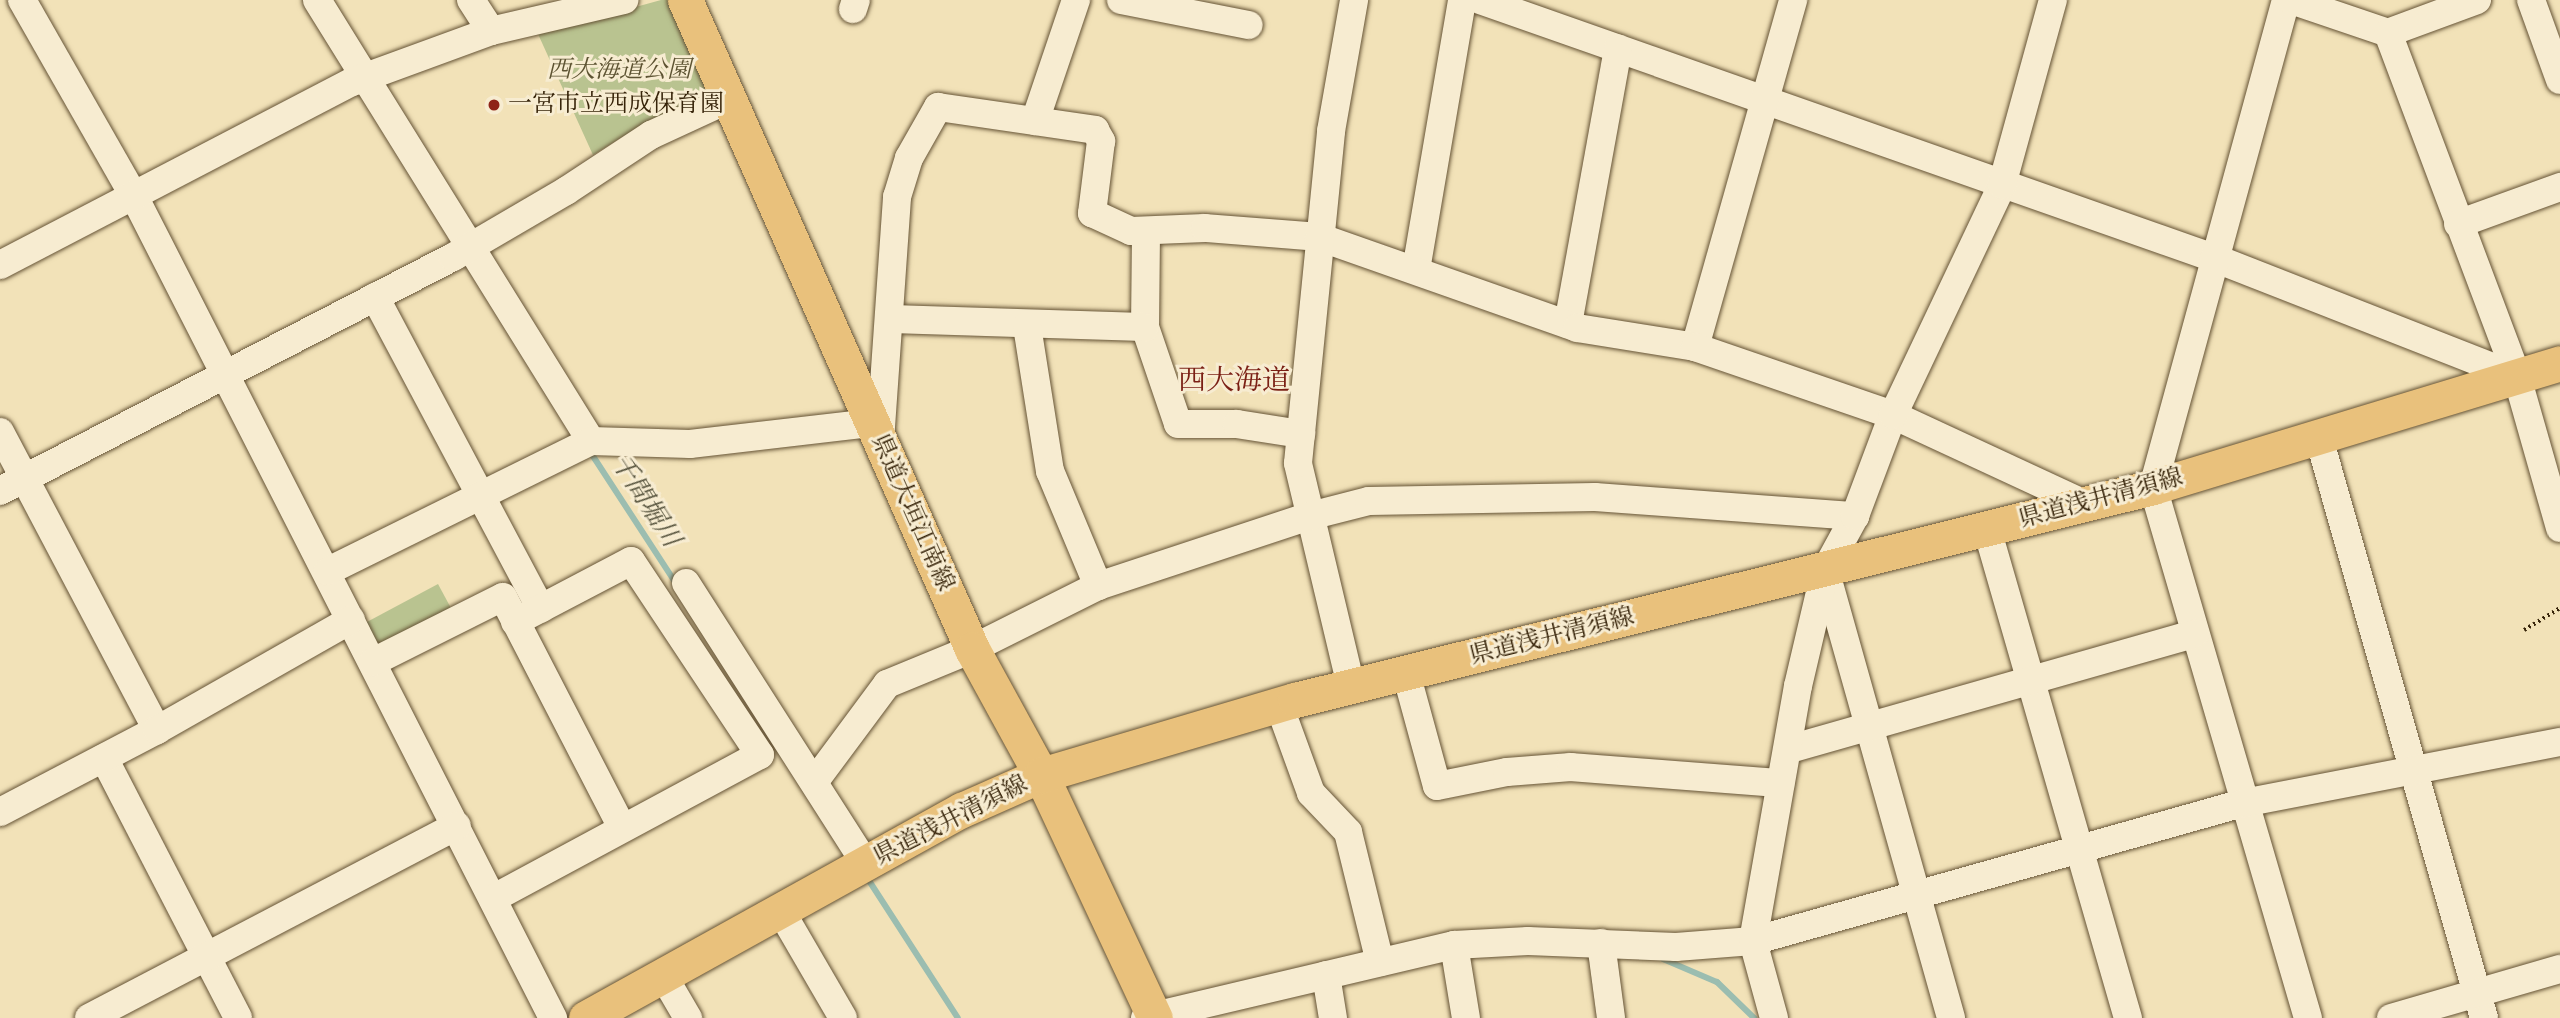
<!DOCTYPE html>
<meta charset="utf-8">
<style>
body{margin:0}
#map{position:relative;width:2560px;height:1018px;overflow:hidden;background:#f2e2b8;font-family:"Libre Bodoni","Noto Serif JP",serif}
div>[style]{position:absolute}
.green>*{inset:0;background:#b9c390}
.stream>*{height:6px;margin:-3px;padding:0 3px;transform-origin:3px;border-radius:3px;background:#9bbdb0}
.path>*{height:3.5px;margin-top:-1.75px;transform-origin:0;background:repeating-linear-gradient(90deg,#362309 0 2px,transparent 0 5.5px)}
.roads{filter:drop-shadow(0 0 2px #655335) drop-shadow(0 0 2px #655335)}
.minor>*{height:28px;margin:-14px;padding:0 14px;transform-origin:14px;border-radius:14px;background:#f7ecd1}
.major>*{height:35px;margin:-17.5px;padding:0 17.5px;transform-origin:17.5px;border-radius:17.5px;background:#e9c17c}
.dots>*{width:19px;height:19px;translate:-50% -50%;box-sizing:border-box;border:4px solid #f7ecd1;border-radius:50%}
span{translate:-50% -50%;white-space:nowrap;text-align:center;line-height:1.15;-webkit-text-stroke:6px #f7ecd1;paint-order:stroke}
.park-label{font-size:24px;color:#5d5332;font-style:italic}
.poi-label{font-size:24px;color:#362309}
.left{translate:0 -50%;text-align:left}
.street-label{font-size:24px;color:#362309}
.water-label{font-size:26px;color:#54513b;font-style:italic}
.quarter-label{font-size:28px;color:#7a1f14}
</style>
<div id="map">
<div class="green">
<div style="clip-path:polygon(661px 0,671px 0,709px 93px,645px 123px,593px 155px,538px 34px)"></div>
<div style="clip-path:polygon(438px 584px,452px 610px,379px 649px,365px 623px)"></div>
</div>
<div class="stream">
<div style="left:589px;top:450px;width:161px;rotate:56.9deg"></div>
<div style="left:866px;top:876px;width:169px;rotate:57.1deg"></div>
<div style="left:1663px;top:959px;width:59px;rotate:23.1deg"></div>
<div style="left:1717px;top:982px;width:52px;rotate:44.2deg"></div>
</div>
<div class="path">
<div style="left:2524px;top:630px;width:42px;rotate:-31.4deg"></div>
</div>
<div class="roads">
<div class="minor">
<div style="left:22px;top:0;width:226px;rotate:60.3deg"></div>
<div style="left:134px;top:196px;width:923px;rotate:62.99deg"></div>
<div style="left:317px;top:0;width:519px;rotate:58.15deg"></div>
<div style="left:471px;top:0;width:37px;rotate:57deg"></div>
<div style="left:1121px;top:0;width:130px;rotate:11.1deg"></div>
<div style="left:1480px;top:0;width:778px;rotate:19.37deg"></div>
<div style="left:2214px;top:258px;width:326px;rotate:21.4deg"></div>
<div style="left:2286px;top:0;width:505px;rotate:105.28deg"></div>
<div style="left:2153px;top:487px;width:553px;rotate:73.73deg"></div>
<div style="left:2291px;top:0;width:102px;rotate:18.8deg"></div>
<div style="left:2477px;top:0;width:95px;rotate:159.7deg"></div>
<div style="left:2388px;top:33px;width:367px;rotate:69.4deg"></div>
<div style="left:2517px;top:377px;width:157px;rotate:74.1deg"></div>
<div style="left:2531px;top:0;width:85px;rotate:70.1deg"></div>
<div style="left:853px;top:9px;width:9px;rotate:-72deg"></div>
<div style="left:1035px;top:121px;width:128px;rotate:-71.3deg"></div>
<div style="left:2458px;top:224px;width:109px;rotate:-19.9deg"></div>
<div style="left:1146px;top:233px;width:94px;rotate:90.6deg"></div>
<div style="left:1145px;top:327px;width:102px;rotate:71.2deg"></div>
<div style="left:1178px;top:424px;width:59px"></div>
<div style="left:1237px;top:424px;width:65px;rotate:8.9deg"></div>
<div style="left:0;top:265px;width:397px;rotate:-27.5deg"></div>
<div style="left:352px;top:82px;width:148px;rotate:-20.1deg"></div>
<div style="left:491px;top:31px;width:137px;rotate:-13.1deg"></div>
<div style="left:1416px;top:270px;width:274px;rotate:-80.3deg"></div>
<div style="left:375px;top:297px;width:353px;rotate:62deg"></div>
<div style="left:890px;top:319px;width:255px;rotate:1.8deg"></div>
<div style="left:1568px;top:324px;width:280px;rotate:-79.7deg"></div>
<div style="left:1027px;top:326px;width:147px;rotate:81deg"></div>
<div style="left:1050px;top:471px;width:125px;rotate:67.3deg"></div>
<div style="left:1695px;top:347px;width:361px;rotate:-74.2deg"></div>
<div style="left:0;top:432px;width:337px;rotate:62.2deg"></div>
<div style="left:2319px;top:438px;width:603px;rotate:74.12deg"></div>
<div style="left:880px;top:441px;width:245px;rotate:-86deg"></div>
<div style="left:897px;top:197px;width:41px;rotate:-72.9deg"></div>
<div style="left:909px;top:158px;width:59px;rotate:-60.4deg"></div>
<div style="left:938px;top:107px;width:159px;rotate:8.3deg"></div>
<div style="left:1095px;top:130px;width:13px;rotate:61deg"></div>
<div style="left:1101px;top:141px;width:73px;rotate:97.1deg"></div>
<div style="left:1092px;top:213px;width:43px;rotate:24.8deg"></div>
<div style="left:1131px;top:231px;width:74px;rotate:-2.3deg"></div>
<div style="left:1205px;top:228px;width:114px;rotate:4.5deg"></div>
<div style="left:1319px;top:237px;width:274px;rotate:19.4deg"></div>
<div style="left:1577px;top:328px;width:120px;rotate:9.1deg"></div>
<div style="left:1695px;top:347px;width:209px;rotate:19deg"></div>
<div style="left:1893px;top:415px;width:212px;rotate:24.9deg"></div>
<div style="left:0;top:491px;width:510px;rotate:-27.32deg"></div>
<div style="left:453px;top:257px;width:131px;rotate:-30.3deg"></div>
<div style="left:566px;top:191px;width:102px;rotate:-33.4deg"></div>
<div style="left:651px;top:135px;width:84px;rotate:-24.7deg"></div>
<div style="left:1987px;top:529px;width:509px;rotate:73.92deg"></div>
<div style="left:328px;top:571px;width:293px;rotate:-26.3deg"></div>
<div style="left:591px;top:441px;width:99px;rotate:1.7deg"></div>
<div style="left:690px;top:444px;width:183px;rotate:-6.6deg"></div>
<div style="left:1826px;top:573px;width:462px;rotate:74.3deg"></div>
<div style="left:686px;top:583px;width:335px;rotate:57.4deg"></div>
<div style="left:373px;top:662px;width:145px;rotate:-26.6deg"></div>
<div style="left:503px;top:597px;width:260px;rotate:62.7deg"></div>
<div style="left:1406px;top:673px;width:117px;rotate:74.7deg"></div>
<div style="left:1437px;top:786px;width:71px;rotate:-11.3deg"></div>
<div style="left:1507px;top:772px;width:64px;rotate:-4.5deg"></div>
<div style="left:1571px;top:767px;width:210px;rotate:4.4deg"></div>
<div style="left:1351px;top:686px;width:229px;rotate:-103.4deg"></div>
<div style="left:1298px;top:463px;width:334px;rotate:-84.3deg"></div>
<div style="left:1331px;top:131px;width:133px;rotate:-80deg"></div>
<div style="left:1279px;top:705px;width:94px;rotate:70deg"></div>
<div style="left:1311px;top:793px;width:54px;rotate:46.5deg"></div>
<div style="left:1348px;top:832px;width:134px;rotate:76.2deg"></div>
<div style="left:1790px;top:749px;width:421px;rotate:-15.9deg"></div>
<div style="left:104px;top:758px;width:292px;rotate:62.7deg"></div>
<div style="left:815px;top:781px;width:121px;rotate:-53.4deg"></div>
<div style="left:887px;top:684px;width:92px;rotate:-22.4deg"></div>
<div style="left:972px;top:649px;width:141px;rotate:-26.6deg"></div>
<div style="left:1098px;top:586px;width:223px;rotate:-18.3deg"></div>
<div style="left:1310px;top:516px;width:61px;rotate:-14.3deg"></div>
<div style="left:1369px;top:501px;width:226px;rotate:-1deg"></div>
<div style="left:1595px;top:497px;width:261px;rotate:4.2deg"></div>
<div style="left:0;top:812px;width:177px;rotate:-27.6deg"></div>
<div style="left:157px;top:730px;width:223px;rotate:-29.6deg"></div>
<div style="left:494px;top:898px;width:302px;rotate:-28.3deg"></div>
<div style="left:760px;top:755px;width:233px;rotate:-123.6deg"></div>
<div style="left:631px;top:561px;width:131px;rotate:152.3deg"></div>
<div style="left:782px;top:913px;width:121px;rotate:59.8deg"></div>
<div style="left:1601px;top:943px;width:76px;rotate:82.4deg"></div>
<div style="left:1454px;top:945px;width:74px;rotate:80.7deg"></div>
<div style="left:1326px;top:975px;width:44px;rotate:80.8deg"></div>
<div style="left:664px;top:977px;width:48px;rotate:59.7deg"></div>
<div style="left:89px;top:1018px;width:415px;rotate:-27.6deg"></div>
<div style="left:1145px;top:1018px;width:318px;rotate:-13.3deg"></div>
<div style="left:1454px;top:945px;width:74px;rotate:-3.1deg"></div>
<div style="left:1528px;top:941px;width:148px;rotate:2.3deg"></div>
<div style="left:1676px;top:947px;width:77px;rotate:-4.5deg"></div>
<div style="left:1753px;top:941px;width:509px;rotate:-15.73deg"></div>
<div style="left:2243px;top:803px;width:323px;rotate:-10.9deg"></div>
<div style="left:1774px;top:1018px;width:80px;rotate:-105.3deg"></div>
<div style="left:1753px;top:941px;width:259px;rotate:-80deg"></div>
<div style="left:1798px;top:686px;width:118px;rotate:-76.8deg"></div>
<div style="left:1825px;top:571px;width:63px;rotate:-61.4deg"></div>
<div style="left:1855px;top:516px;width:108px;rotate:-69.4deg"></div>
<div style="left:1893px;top:415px;width:255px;rotate:-64.6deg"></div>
<div style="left:2002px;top:185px;width:192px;rotate:-74.6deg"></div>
<div style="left:2391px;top:1018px;width:176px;rotate:-16.2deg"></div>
</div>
<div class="major">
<div style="left:685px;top:0;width:710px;rotate:66.14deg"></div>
<div style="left:972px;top:649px;width:144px;rotate:61.3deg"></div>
<div style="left:1041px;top:775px;width:268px;rotate:64.9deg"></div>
<div style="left:586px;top:1018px;width:430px;rotate:-29deg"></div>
<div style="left:962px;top:810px;width:86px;rotate:-23.9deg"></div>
<div style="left:1041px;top:775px;width:265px;rotate:-16.5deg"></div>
<div style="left:1295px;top:700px;width:884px;rotate:-13.94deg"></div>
<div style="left:2153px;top:487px;width:425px;rotate:-16.9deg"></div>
</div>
</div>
<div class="dots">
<div style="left:494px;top:105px;background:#8f2418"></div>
</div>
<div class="park-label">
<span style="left:619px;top:71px">西大海道公園</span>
</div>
<div class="poi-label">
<span class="left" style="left:508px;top:105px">一宮市立西成保育園</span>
</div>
<div class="street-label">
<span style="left:2101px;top:499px;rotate:-15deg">県道浅井清須線</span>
<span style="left:912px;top:513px;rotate:66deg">県道大垣江南線</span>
<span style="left:1552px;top:637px;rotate:-14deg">県道浅井清須線</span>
<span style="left:951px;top:821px;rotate:-27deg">県道浅井清須線</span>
</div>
<div class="water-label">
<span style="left:645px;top:501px;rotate:57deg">千間堀川</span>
</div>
<div class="quarter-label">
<span style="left:1234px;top:381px">西大海道</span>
</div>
</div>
